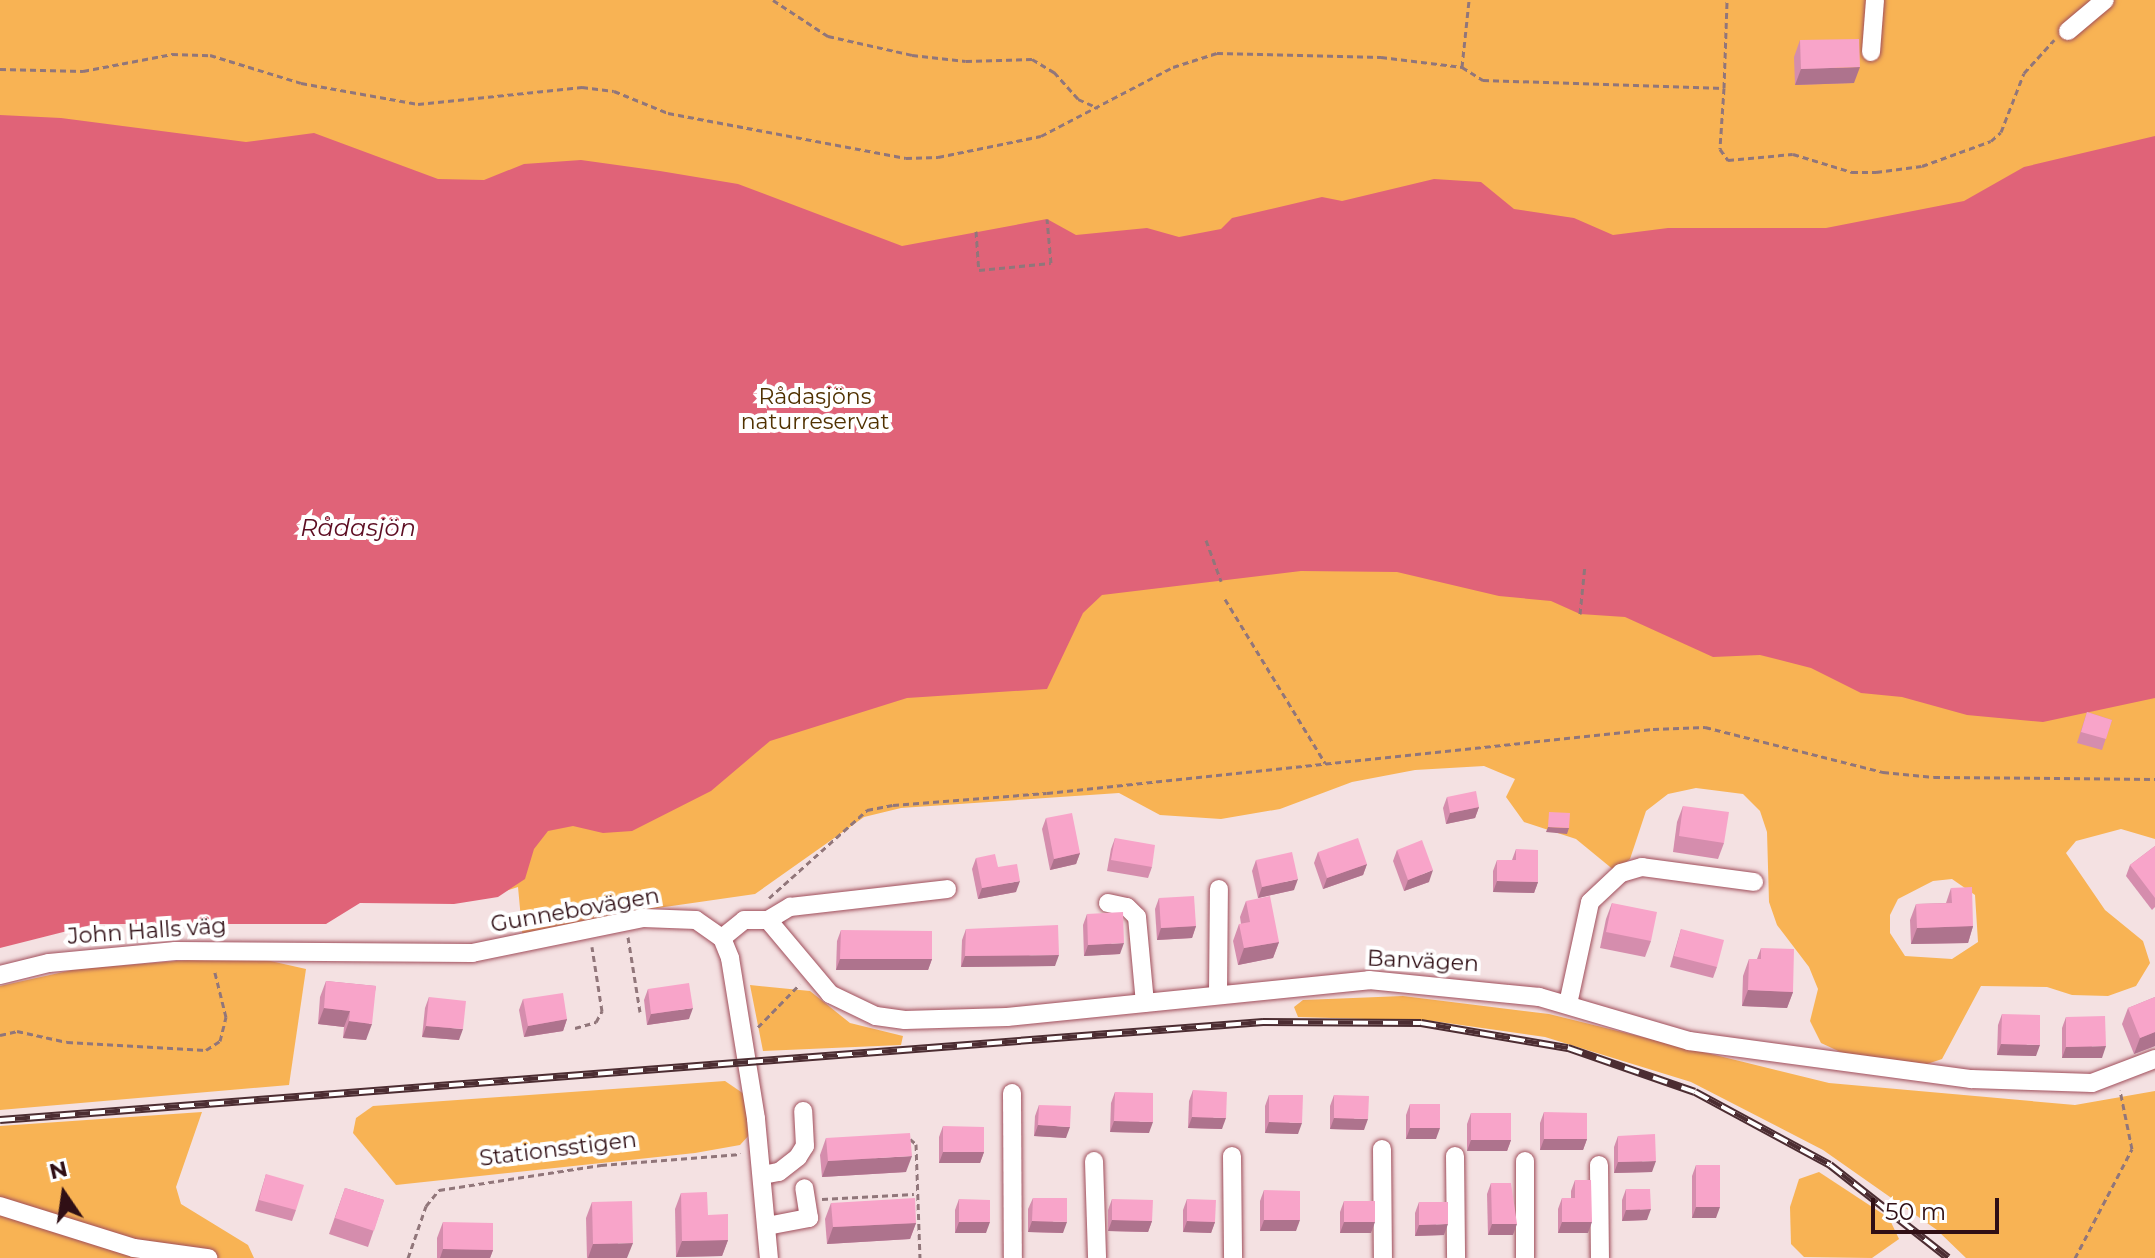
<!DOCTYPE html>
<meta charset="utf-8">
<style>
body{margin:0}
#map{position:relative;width:2155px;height:1258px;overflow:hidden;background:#f4e1e2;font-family:Montserrat,sans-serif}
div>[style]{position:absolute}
.green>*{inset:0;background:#f8b354}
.water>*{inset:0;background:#e06378}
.path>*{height:3px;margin-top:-1.5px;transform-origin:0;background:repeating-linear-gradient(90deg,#91767a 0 6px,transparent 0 10px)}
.roads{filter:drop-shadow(0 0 2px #a04e5b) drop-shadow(0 0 2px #a04e5b)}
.minor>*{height:18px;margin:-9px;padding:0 9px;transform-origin:9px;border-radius:9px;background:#fff}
.rail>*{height:8px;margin-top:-4px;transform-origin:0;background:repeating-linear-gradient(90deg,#fff 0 15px,#4c2d32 0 30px);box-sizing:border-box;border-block:2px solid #4c2d32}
.wall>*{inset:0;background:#d58dad}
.shaded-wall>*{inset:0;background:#ae738d}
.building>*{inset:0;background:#f8a4c9}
span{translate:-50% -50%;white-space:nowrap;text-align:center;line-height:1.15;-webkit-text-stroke:8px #fff;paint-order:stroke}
.park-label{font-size:22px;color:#503100}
.street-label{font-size:22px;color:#300f15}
.water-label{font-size:24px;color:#5d0d22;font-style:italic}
.north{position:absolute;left:24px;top:1154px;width:80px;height:80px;-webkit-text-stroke:6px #fff;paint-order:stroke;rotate:347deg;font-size:22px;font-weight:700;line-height:32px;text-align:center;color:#300f15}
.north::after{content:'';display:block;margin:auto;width:28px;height:36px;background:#300f15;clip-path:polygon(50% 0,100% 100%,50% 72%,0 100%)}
.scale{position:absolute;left:1871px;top:1198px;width:128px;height:36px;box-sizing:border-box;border:4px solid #300f15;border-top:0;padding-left:10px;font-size:24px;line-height:28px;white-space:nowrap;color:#300f15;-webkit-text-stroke:6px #fff;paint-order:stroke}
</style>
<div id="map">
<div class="green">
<div style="clip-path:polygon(evenodd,0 0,2155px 0,2155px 839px,2121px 829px,2076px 841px,2066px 853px,2105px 910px,2143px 941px,2150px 963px,2136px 986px,2108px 996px,2072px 995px,2047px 987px,1981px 986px,1942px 1059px,1927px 1064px,1847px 1055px,1821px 1043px,1810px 1021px,1818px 989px,1809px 967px,1777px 925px,1769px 902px,1767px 832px,1760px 811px,1743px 794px,1696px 788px,1668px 794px,1646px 811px,1630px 859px,1615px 871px,1576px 839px,1524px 822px,1506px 797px,1515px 779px,1484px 766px,1415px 770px,1352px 782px,1280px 809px,1221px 819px,1160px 815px,1119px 793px,901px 808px,864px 817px,755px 894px,630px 912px,523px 941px,518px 887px,496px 894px,94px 920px,0 947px,0 0,1952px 879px,1975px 895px,1978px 942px,1952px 959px,1905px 956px,1890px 933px,1890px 915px,1898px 899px,1933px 881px,1952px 879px)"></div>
<div style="clip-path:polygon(214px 958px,266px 960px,306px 969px,289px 1085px,0 1110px,0 986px,77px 969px)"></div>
<div style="clip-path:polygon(750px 985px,810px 991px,850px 1023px,903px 1036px,901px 1045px,763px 1051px)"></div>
<div style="clip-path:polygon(1403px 996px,1549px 1014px,1829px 1083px,2075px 1105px,2155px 1091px,2155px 1258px,1966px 1258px,1937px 1230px,1823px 1150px,1691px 1082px,1545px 1037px,1433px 1021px,1298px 1017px,1294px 1007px,1303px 1000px)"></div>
<div style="clip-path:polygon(725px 1081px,747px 1096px,751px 1133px,740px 1145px,695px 1153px,396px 1185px,353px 1133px,356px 1118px,373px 1106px)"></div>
<div style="clip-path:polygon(202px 1112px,176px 1187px,181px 1204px,248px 1245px,254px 1258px,0 1258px,0 1126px)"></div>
<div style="clip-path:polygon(1819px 1172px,1889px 1218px,1899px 1239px,1872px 1258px,1804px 1257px,1791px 1244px,1790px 1207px,1799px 1179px)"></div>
</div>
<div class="water">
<div style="clip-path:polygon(0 115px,61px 118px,246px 142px,314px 133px,438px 179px,484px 180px,524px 164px,581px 160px,660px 171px,738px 184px,902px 246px,1047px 219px,1076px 235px,1147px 228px,1179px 237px,1221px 229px,1232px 218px,1322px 197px,1342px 201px,1434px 179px,1481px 182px,1514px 209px,1574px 218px,1613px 235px,1668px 228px,1826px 228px,1964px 201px,2024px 167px,2155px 136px,2155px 698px,2043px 722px,1967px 715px,1902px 697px,1861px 693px,1811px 668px,1760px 655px,1713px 657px,1625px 617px,1580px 614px,1551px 601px,1499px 596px,1397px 572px,1301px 571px,1102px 595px,1083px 613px,1047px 689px,907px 698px,770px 741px,711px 791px,632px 831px,603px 833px,573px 826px,548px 831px,534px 849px,525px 879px,498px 897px,454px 904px,360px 903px,326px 924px,95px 924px,0 948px)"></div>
</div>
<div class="path">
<div style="left:773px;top:0;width:66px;rotate:33.2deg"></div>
<div style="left:828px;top:36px;width:86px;rotate:12.7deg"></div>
<div style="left:912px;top:55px;width:54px;rotate:6.3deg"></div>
<div style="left:966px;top:61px;width:66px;rotate:-1.7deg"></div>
<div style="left:1032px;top:59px;width:26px;rotate:31deg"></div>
<div style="left:1054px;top:72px;width:36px;rotate:48deg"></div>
<div style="left:1078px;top:99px;width:22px;rotate:24deg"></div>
<div style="left:1462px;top:67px;width:25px;rotate:32deg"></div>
<div style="left:1483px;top:80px;width:241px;rotate:1.9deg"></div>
<div style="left:1724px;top:88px;width:61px;rotate:93.8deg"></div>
<div style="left:1720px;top:149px;width:14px;rotate:54deg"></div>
<div style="left:1728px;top:160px;width:65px;rotate:-5.3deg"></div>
<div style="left:1793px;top:154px;width:62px;rotate:17deg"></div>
<div style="left:1852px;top:172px;width:24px"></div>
<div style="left:1876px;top:172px;width:46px;rotate:-7.4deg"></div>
<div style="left:1922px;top:166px;width:73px;rotate:-19.9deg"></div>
<div style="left:1991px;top:141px;width:13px;rotate:-42deg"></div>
<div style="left:2001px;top:132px;width:63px;rotate:-68.7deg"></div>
<div style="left:2024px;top:73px;width:45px;rotate:-47.7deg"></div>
<div style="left:0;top:69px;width:83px;rotate:1.4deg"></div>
<div style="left:83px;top:71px;width:91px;rotate:-10.8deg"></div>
<div style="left:172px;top:54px;width:38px;rotate:2deg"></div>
<div style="left:210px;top:55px;width:95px;rotate:17.1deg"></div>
<div style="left:301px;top:83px;width:119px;rotate:10.2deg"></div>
<div style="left:418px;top:104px;width:165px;rotate:-5.9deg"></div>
<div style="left:582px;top:87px;width:32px;rotate:7deg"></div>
<div style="left:614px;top:91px;width:58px;rotate:22.2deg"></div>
<div style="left:668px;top:113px;width:242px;rotate:10.7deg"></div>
<div style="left:906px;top:158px;width:32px;rotate:-2deg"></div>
<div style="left:938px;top:157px;width:105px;rotate:-11.5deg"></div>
<div style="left:1041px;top:136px;width:149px;rotate:-27.6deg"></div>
<div style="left:1173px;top:67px;width:46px;rotate:-17.7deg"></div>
<div style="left:1217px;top:53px;width:164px;rotate:1.4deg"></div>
<div style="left:1381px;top:57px;width:82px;rotate:7deg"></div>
<div style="left:1462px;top:67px;width:67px;rotate:-84deg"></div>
<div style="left:1724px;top:88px;width:88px;rotate:-88deg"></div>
<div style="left:976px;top:231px;width:39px;rotate:86deg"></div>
<div style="left:979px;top:270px;width:72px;rotate:-5.6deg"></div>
<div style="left:1051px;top:263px;width:44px;rotate:-95.2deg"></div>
<div style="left:1206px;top:540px;width:44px;rotate:69.9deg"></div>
<div style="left:1225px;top:599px;width:192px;rotate:58.6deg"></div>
<div style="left:1580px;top:614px;width:49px;rotate:-84.2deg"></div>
<div style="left:769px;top:898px;width:132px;rotate:-41.9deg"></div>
<div style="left:867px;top:810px;width:26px;rotate:-11deg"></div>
<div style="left:893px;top:805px;width:154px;rotate:-4.5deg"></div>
<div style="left:1047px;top:793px;width:609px;rotate:-6.03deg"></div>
<div style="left:1653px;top:729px;width:52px;rotate:-2.2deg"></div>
<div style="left:1705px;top:727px;width:184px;rotate:14.2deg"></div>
<div style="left:1883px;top:772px;width:51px;rotate:5.6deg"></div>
<div style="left:1934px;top:777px;width:221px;rotate:0.5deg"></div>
<div style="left:628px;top:937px;width:76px;rotate:80.9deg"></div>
<div style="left:758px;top:1027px;width:60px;rotate:-45.7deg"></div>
<div style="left:575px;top:1028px;width:22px;rotate:-16deg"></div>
<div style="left:596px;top:1022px;width:13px;rotate:-61deg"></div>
<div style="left:602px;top:1011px;width:65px;rotate:-98.9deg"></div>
<div style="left:0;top:1035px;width:17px;rotate:-13deg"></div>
<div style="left:17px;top:1031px;width:51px;rotate:12.4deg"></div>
<div style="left:67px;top:1042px;width:139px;rotate:3.3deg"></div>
<div style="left:206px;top:1050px;width:17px;rotate:-33deg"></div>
<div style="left:220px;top:1041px;width:25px;rotate:-76deg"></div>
<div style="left:226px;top:1017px;width:49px;rotate:-104deg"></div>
<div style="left:910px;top:1139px;width:8px;rotate:40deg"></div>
<div style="left:916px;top:1144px;width:114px;rotate:88deg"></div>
<div style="left:822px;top:1199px;width:92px;rotate:-3.1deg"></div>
<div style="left:408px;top:1258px;width:55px;rotate:-70.9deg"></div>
<div style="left:426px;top:1206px;width:21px;rotate:-51deg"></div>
<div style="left:439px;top:1190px;width:164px;rotate:-8.8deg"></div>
<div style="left:601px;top:1165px;width:140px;rotate:-4.5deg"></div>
<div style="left:2075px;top:1258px;width:123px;rotate:-62.4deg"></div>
<div style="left:2132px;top:1149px;width:60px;rotate:-101.5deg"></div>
</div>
<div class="roads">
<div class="minor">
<div style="left:2068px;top:31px;width:48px;rotate:-40deg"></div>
<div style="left:1871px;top:52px;width:52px;rotate:-85.6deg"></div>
<div style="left:1108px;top:903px;width:19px;rotate:12deg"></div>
<div style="left:1127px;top:907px;width:14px;rotate:45deg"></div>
<div style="left:1137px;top:917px;width:86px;rotate:84.7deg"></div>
<div style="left:768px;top:920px;width:26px;rotate:-31deg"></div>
<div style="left:790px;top:907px;width:158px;rotate:-6.5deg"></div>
<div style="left:722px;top:938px;width:28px;rotate:-39deg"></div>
<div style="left:744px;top:920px;width:24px"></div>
<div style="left:768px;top:920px;width:97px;rotate:50deg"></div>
<div style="left:830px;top:994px;width:51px;rotate:25.6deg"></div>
<div style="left:876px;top:1016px;width:29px;rotate:8deg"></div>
<div style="left:905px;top:1020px;width:102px;rotate:-1.7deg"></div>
<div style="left:1007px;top:1017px;width:364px;rotate:-5.8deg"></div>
<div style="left:1369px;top:980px;width:171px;rotate:5.7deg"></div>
<div style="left:1539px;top:997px;width:156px;rotate:16.3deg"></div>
<div style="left:1689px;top:1041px;width:285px;rotate:7.7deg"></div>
<div style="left:1971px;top:1079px;width:121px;rotate:1.9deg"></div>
<div style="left:2092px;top:1083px;width:67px;rotate:-20.9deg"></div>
<div style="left:0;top:975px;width:50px;rotate:-13.8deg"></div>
<div style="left:49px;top:963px;width:127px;rotate:-5.4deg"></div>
<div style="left:175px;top:951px;width:297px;rotate:0.4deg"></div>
<div style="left:472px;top:953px;width:175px;rotate:-11.6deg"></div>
<div style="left:643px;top:918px;width:53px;rotate:2.2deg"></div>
<div style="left:696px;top:920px;width:32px;rotate:35deg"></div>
<div style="left:722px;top:938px;width:22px;rotate:68deg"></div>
<div style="left:730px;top:958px;width:163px;rotate:80.8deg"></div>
<div style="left:756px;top:1119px;width:140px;rotate:84.7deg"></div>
<div style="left:1218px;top:994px;width:105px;rotate:-89.5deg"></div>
<div style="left:1568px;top:1004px;width:104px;rotate:-77.8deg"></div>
<div style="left:1590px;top:902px;width:42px;rotate:-43.1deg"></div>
<div style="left:1621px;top:873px;width:22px;rotate:-16deg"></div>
<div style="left:1642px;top:867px;width:113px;rotate:7.6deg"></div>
<div style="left:1012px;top:1093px;width:165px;rotate:89.7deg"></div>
<div style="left:1382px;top:1149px;width:109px;rotate:89.5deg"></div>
<div style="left:1232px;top:1156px;width:102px;rotate:89.4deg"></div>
<div style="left:1455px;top:1156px;width:102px;rotate:89.4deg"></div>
<div style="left:1094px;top:1161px;width:97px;rotate:88.2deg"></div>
<div style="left:1599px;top:1165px;width:93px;rotate:89.4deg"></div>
<div style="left:763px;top:1175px;width:16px;rotate:-11deg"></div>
<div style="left:779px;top:1172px;width:24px;rotate:-38deg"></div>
<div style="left:798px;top:1157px;width:13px;rotate:-58deg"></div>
<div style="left:805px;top:1146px;width:35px;rotate:-93deg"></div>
<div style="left:0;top:1206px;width:140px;rotate:17.4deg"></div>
<div style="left:134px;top:1248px;width:75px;rotate:7.7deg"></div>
<div style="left:767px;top:1226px;width:43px;rotate:-10.8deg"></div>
<div style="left:809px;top:1218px;width:30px;rotate:-99deg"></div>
<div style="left:1525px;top:1258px;width:97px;rotate:-90deg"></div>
</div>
</div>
<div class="rail">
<div style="left:0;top:1120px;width:1267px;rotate:-4.44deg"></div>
<div style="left:1263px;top:1022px;width:158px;rotate:0.4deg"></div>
<div style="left:1421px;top:1023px;width:149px;rotate:9.7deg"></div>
<div style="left:1568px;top:1048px;width:134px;rotate:19.1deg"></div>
<div style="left:1695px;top:1092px;width:153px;rotate:28.4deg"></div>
<div style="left:1830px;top:1165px;width:150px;rotate:38.2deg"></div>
</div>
<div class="wall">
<div style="clip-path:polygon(1800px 40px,1854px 83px,1795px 85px,1794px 57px)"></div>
<div style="clip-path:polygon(2087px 712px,2112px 720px,2102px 750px,2077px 743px)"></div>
<div style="clip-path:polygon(1447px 797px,1479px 807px,1475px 818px,1446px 824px,1443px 808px)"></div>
<div style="clip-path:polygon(1683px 806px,1724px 843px,1718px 859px,1673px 852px,1677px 822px)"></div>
<div style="clip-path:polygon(1046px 818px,1080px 853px,1076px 864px,1050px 870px,1042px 829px)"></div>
<div style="clip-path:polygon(1115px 838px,1152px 867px,1148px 878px,1107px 871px,1111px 849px)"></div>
<div style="clip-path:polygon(2155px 846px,2155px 907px,2152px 910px,2126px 876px,2130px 865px)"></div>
<div style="clip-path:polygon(1516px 849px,1538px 882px,1534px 893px,1493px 892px,1493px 871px,1497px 860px,1512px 860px)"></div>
<div style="clip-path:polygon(1397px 850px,1429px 882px,1404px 891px,1393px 861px)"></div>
<div style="clip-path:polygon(1318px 852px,1367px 864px,1363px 875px,1323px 889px,1314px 863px)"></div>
<div style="clip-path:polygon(976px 858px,998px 867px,1016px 892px,978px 899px,972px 869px)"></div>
<div style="clip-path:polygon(1256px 860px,1294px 890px,1258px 898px,1252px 871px)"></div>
<div style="clip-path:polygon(1951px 888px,1973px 926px,1968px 943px,1911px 944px,1910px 920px,1916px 904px,1946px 903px)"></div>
<div style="clip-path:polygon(1159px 898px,1196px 926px,1192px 938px,1157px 940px,1155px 909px)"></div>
<div style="clip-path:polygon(1246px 901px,1279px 942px,1273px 958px,1238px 965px,1233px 941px,1239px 924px,1241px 924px,1240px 917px)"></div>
<div style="clip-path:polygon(1612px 903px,1651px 941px,1645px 957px,1600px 948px,1606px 919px)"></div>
<div style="clip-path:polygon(1087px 914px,1120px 954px,1084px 956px,1083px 925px)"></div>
<div style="clip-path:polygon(966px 929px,1055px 966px,961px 967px,962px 940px)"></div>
<div style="clip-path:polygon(1681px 929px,1717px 967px,1713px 978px,1670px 967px)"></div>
<div style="clip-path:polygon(841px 930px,932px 959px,928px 970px,836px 970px,837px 941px)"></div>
<div style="clip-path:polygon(1761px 948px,1793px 992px,1787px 1008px,1742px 1006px,1743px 976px,1749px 959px,1757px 959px)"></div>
<div style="clip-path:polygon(326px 981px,376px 986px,366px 1040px,343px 1038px,344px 1027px,318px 1024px,320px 997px)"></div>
<div style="clip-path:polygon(648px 989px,689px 1019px,647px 1025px,644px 1000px)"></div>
<div style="clip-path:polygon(429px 997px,459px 1040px,422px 1037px,425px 1008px)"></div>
<div style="clip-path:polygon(2155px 997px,2155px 1046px,2134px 1054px,2122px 1024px,2128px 1008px)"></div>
<div style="clip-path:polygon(523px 999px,567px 1019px,563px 1031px,524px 1037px,519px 1010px)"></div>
<div style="clip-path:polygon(2002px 1014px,2036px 1056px,1997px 1055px,1998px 1025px)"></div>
<div style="clip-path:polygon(2066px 1017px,2102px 1058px,2062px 1058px,2062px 1028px)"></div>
<div style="clip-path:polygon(1193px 1090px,1222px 1129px,1188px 1128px,1189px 1101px)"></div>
<div style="clip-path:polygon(1115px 1092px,1149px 1133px,1110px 1132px,1111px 1103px)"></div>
<div style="clip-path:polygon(1269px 1095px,1298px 1134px,1265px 1133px,1265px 1106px)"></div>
<div style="clip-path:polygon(1334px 1095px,1364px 1130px,1330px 1129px,1330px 1106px)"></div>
<div style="clip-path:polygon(1410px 1104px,1436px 1139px,1406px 1139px,1406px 1115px)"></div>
<div style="clip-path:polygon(1039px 1105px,1066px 1138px,1034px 1136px,1035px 1116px)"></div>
<div style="clip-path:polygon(1544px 1112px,1587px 1139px,1583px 1150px,1540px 1150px,1540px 1123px)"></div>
<div style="clip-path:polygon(1471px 1113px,1511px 1140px,1507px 1151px,1467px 1151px,1467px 1124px)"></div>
<div style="clip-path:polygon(943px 1126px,984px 1152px,980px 1163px,939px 1163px,939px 1137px)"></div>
<div style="clip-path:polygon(1618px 1136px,1652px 1172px,1614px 1173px,1614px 1147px)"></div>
<div style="clip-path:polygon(826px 1138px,906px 1172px,822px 1177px,820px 1155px)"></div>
<div style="clip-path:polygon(1696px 1165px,1716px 1218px,1692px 1218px,1692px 1176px)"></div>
<div style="clip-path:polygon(266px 1174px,296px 1210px,292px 1221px,255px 1211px)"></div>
<div style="clip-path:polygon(1575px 1180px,1588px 1233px,1558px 1233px,1558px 1209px,1562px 1198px,1571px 1198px,1571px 1191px)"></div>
<div style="clip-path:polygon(1491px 1183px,1513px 1235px,1488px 1235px,1487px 1194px)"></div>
<div style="clip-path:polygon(345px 1188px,384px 1200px,368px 1247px,329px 1234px)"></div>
<div style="clip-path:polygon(1626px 1189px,1647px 1220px,1622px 1221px,1622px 1200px)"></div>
<div style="clip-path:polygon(1264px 1190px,1296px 1231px,1260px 1231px,1260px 1201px)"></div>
<div style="clip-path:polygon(681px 1193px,708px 1215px,728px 1240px,722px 1256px,676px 1257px,675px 1209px)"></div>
<div style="clip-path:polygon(1033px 1198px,1063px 1233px,1028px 1232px,1028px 1209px)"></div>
<div style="clip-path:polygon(959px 1199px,986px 1233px,955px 1233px,955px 1210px)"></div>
<div style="clip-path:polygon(1112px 1199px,1152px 1221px,1148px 1232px,1108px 1231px,1108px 1210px)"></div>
<div style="clip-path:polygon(1187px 1199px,1215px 1222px,1211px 1233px,1183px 1232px,1183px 1210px)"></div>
<div style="clip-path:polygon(1344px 1201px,1371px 1233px,1340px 1233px,1340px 1212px)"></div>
<div style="clip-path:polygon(592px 1202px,627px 1258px,587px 1258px,586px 1218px)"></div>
<div style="clip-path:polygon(1419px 1202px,1444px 1235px,1415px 1236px,1415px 1213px)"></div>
<div style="clip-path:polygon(831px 1203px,916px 1223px,910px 1239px,827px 1244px,825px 1219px)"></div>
<div style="clip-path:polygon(443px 1222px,493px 1250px,490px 1258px,437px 1258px,437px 1238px)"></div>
</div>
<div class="shaded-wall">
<div style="clip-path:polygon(1860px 67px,1854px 83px,1795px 85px,1801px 69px)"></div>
<div style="clip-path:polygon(1479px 807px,1475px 818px,1446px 824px,1450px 813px)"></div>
<div style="clip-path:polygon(1548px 827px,1569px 828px,1567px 834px,1546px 832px)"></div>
<div style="clip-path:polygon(1080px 853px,1076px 864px,1050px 870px,1054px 859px)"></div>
<div style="clip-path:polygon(1367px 864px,1363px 875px,1323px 889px,1327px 878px)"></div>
<div style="clip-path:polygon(1433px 870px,1429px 882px,1404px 891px,1408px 880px)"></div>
<div style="clip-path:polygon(1298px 879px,1294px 890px,1258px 898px,1262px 887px)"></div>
<div style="clip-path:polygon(1020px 881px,1016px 892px,978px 899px,982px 888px)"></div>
<div style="clip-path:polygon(1497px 881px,1538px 882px,1534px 893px,1493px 892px)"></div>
<div style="clip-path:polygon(1196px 926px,1192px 938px,1157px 940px,1161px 928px)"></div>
<div style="clip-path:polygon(1973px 926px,1968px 943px,1911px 944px,1917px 928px)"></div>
<div style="clip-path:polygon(1279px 942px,1273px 958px,1238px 965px,1244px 948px)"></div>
<div style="clip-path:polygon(1124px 943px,1120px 954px,1084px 956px,1088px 945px)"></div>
<div style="clip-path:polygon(1059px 955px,1055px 966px,961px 967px,965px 956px)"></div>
<div style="clip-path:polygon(840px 959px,932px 959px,928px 970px,836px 970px)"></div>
<div style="clip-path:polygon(1748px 990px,1793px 992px,1787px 1008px,1742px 1006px)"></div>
<div style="clip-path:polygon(324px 1008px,350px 1011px,344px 1027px,318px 1024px)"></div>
<div style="clip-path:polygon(693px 1008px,689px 1019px,647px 1025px,651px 1014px)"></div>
<div style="clip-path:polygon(567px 1019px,563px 1031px,524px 1037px,528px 1026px)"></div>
<div style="clip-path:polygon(349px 1021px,372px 1024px,366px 1040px,343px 1038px)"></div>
<div style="clip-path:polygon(426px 1026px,463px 1029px,459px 1040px,422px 1037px)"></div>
<div style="clip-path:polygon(2155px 1032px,2155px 1046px,2134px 1054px,2140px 1038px)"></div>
<div style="clip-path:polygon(2001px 1044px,2040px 1045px,2036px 1056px,1997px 1055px)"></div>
<div style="clip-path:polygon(2106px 1046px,2102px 1058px,2062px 1058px,2066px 1047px)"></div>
<div style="clip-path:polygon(1192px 1117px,1226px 1118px,1222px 1129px,1188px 1128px)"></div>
<div style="clip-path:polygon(1334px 1118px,1368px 1119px,1364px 1130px,1330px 1129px)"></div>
<div style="clip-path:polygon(1114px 1121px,1153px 1122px,1149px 1133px,1110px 1132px)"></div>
<div style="clip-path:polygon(1269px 1122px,1302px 1123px,1298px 1134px,1265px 1133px)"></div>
<div style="clip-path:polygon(1038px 1125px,1070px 1127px,1066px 1138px,1034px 1136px)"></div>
<div style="clip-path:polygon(1410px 1128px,1440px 1128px,1436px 1139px,1406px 1139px)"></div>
<div style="clip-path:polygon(1544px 1139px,1587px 1139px,1583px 1150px,1540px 1150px)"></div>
<div style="clip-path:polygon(1471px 1140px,1511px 1140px,1507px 1151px,1467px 1151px)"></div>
<div style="clip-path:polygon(943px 1152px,984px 1152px,980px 1163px,939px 1163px)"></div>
<div style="clip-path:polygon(912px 1156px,906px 1172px,822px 1177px,828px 1161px)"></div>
<div style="clip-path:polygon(1656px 1161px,1652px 1172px,1614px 1173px,1618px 1162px)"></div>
<div style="clip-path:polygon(1696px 1207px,1720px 1207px,1716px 1218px,1692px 1218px)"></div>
<div style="clip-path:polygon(1651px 1209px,1647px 1220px,1622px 1221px,1626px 1210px)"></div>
<div style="clip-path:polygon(1112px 1220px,1152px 1221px,1148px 1232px,1108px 1231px)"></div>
<div style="clip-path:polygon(1264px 1220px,1300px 1220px,1296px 1231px,1260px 1231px)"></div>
<div style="clip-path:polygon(1032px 1221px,1067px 1222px,1063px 1233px,1028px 1232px)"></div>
<div style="clip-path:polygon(1187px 1221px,1215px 1222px,1211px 1233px,1183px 1232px)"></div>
<div style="clip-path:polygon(959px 1222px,990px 1222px,986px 1233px,955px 1233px)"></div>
<div style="clip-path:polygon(1344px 1222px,1375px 1222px,1371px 1233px,1340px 1233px)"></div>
<div style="clip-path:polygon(1562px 1222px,1592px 1222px,1588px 1233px,1558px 1233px)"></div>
<div style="clip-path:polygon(916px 1223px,910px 1239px,827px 1244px,833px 1227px)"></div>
<div style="clip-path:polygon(1448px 1224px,1444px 1235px,1415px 1236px,1419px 1225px)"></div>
<div style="clip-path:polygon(1492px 1224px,1517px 1224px,1513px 1235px,1488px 1235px)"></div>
<div style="clip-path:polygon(728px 1240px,722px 1256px,676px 1257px,682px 1241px)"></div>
<div style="clip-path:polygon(633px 1243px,627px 1258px,588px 1258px,593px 1244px)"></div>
<div style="clip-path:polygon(443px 1249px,493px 1250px,490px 1258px,440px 1258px)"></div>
</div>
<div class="building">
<div style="clip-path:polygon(1859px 39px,1860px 67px,1801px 69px,1800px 40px)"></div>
<div style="clip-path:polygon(2087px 712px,2112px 720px,2106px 739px,2081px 732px)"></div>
<div style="clip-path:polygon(1476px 791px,1479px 807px,1450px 813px,1447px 797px)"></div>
<div style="clip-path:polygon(1683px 806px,1729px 812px,1724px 843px,1679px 836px)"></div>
<div style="clip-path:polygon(1549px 812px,1570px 813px,1569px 828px,1548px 827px)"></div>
<div style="clip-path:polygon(1072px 813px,1080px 853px,1054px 859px,1046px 818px)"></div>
<div style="clip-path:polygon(1115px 838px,1155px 845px,1152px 867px,1111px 860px)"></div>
<div style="clip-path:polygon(1358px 838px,1367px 864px,1327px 878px,1318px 852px)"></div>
<div style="clip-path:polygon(1422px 840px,1433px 870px,1408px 880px,1397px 850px)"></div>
<div style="clip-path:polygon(2155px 846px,2155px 898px,2130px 865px)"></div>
<div style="clip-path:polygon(1516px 849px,1538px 850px,1538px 882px,1497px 881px,1497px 860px,1516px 860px)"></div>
<div style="clip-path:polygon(1292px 852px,1298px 879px,1262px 887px,1256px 860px)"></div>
<div style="clip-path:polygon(995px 854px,998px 867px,1017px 864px,1020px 881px,982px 888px,976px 858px)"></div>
<div style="clip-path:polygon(1972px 887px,1973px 926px,1917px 928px,1916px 904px,1952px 903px,1951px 888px)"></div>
<div style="clip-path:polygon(1194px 896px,1196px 926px,1161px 928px,1159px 898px)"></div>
<div style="clip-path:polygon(1270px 896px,1279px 942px,1244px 948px,1239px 924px,1250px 922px,1246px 901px)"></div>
<div style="clip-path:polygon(1612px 903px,1657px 912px,1651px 941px,1606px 932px)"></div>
<div style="clip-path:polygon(1123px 912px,1124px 943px,1088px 945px,1087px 914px)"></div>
<div style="clip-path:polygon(1058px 925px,1059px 955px,965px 956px,966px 929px)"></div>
<div style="clip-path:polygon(1681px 929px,1724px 940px,1717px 967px,1674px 956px)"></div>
<div style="clip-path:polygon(841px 930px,932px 931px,932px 959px,840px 959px)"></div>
<div style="clip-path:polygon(1761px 948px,1794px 949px,1793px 992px,1748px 990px,1749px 959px,1761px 959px)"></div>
<div style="clip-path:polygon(326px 981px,376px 986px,372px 1024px,349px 1021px,350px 1011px,324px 1008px)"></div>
<div style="clip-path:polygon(689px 983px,693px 1008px,651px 1014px,648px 989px)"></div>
<div style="clip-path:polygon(563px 993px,567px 1019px,528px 1026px,523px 999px)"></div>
<div style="clip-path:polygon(429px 997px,466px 1001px,463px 1029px,426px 1026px)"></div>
<div style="clip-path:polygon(2155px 997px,2155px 1032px,2140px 1038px,2128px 1008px)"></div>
<div style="clip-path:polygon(2002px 1014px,2040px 1015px,2040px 1045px,2001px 1044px)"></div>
<div style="clip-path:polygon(2105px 1016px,2106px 1046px,2066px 1047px,2066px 1017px)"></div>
<div style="clip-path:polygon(1193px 1090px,1227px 1092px,1226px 1118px,1192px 1117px)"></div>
<div style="clip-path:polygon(1115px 1092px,1153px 1093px,1153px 1122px,1114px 1121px)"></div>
<div style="clip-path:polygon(1269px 1095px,1303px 1095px,1302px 1123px,1269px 1122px)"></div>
<div style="clip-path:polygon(1334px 1095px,1369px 1096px,1368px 1119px,1334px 1118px)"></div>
<div style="clip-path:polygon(1410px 1104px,1440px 1104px,1440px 1128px,1410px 1128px)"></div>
<div style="clip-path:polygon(1039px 1105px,1071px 1106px,1070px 1127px,1038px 1125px)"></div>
<div style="clip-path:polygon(1544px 1112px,1587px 1113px,1587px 1139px,1544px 1139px)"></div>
<div style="clip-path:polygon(1471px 1113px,1511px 1113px,1511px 1140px,1471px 1140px)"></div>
<div style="clip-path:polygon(943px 1126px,984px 1127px,984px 1152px,943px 1152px)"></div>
<div style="clip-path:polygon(910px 1133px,912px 1156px,828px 1161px,826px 1138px)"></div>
<div style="clip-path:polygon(1655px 1134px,1656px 1161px,1618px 1162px,1618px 1136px)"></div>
<div style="clip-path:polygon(1696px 1165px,1720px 1165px,1720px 1207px,1696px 1207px)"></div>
<div style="clip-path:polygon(266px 1174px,304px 1185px,296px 1210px,259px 1200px)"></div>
<div style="clip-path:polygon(1575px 1180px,1591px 1180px,1592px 1222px,1562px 1222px,1562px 1198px,1575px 1198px)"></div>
<div style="clip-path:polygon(1491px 1183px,1511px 1183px,1517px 1224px,1492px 1224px)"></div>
<div style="clip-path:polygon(345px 1188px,384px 1200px,374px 1231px,335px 1218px)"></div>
<div style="clip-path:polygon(1626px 1189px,1650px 1189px,1651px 1209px,1626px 1210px)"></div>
<div style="clip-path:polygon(1264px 1190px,1300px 1191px,1300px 1220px,1264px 1220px)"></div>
<div style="clip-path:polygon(707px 1192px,708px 1215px,728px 1214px,728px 1240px,682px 1241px,681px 1193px)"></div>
<div style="clip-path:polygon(915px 1198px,916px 1223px,833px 1227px,831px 1203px)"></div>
<div style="clip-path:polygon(1033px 1198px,1067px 1198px,1067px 1222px,1032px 1221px)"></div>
<div style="clip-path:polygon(959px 1199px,990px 1200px,990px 1222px,959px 1222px)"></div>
<div style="clip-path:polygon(1112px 1199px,1153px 1200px,1152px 1221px,1112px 1220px)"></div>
<div style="clip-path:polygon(1187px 1199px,1216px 1200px,1215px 1222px,1187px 1221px)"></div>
<div style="clip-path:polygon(632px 1201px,633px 1243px,593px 1244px,592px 1202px)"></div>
<div style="clip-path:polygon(1344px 1201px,1375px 1201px,1375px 1222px,1344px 1222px)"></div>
<div style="clip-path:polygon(1419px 1202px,1448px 1202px,1448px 1224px,1419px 1225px)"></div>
<div style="clip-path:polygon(443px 1222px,493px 1223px,493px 1250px,443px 1249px)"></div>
</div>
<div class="park-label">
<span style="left:815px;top:409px">Rådasjöns<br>naturreservat</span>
</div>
<div class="street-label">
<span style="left:575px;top:910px;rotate:-10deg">Gunnebovägen</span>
<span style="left:147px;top:931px;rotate:-4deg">John Halls väg</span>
<span style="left:1423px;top:961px;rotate:3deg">Banvägen</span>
<span style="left:558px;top:1149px;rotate:-7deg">Stationsstigen</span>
</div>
<div class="water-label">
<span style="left:358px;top:528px">Rådasjön</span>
</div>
<div class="north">N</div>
<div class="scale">50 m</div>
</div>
